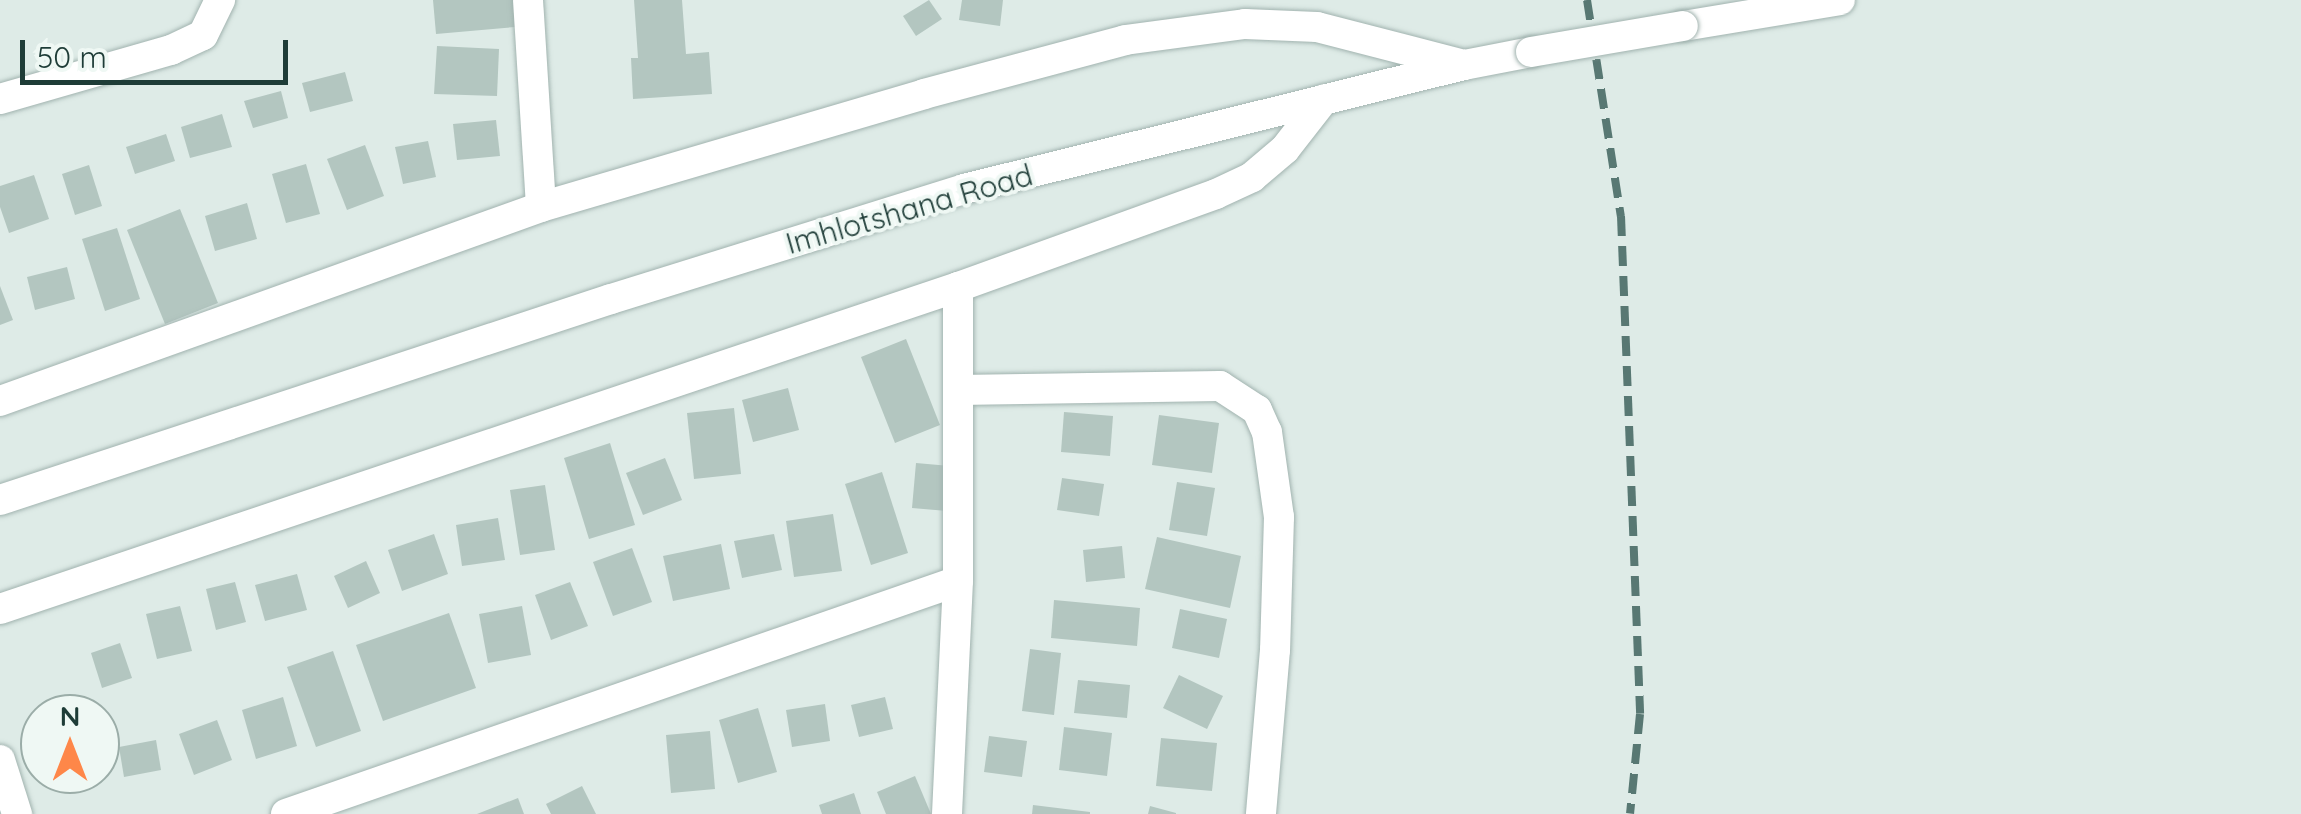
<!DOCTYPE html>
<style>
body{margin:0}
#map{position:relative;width:2301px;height:814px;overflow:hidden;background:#deebe7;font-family:Quicksand,sans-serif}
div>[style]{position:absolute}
.building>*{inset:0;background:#b3c6c0}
.roads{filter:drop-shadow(0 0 2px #a1b3af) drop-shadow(0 0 2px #a1b3af)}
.minor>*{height:30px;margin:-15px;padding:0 15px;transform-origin:15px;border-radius:15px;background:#fff}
.tertiary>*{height:30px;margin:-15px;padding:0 15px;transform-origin:15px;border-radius:15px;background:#fff}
.rail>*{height:8px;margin-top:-4px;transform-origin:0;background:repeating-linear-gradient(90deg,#587873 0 20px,transparent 0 30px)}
.bridges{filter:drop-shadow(0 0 2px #a1b3af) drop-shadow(0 0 2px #a1b3af)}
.tertiary-bridge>*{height:30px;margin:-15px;padding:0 15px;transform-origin:15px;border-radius:15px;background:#fff}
span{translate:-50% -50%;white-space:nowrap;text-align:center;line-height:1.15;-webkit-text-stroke:8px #eff8f4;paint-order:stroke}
.street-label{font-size:30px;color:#1e3c37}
.north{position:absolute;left:20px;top:694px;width:100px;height:100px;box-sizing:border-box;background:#eff8f4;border:2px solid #9bada8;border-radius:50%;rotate:0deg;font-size:28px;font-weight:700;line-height:40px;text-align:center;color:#1e3c37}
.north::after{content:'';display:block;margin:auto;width:35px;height:45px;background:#fe8749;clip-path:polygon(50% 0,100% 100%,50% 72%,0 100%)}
.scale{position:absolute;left:20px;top:40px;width:268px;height:45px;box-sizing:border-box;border:5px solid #1e3c37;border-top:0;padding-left:12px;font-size:30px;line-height:35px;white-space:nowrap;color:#1e3c37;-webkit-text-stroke:8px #eff8f4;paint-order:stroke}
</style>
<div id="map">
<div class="building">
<div style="clip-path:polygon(433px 0,513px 0,515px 27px,436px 34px)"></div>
<div style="clip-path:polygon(634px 0,682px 0,686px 54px,709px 52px,712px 94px,633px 99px,631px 58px,638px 58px)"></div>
<div style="clip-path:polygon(929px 0,942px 19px,916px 36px,903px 16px)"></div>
<div style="clip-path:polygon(962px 0,1003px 0,1000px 26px,959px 20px)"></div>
<div style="clip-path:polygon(437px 46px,499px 49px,497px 96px,434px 94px)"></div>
<div style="clip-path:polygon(345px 72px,353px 101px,310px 112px,302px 83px)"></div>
<div style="clip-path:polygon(281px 91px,288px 118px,253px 128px,244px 101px)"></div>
<div style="clip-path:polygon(222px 114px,232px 147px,190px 158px,181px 127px)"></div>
<div style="clip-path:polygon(496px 120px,500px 156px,457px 160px,453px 124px)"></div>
<div style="clip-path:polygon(166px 134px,175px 161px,135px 174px,126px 147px)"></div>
<div style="clip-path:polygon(428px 141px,436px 177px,403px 184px,395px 147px)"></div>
<div style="clip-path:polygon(365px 145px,384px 196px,347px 210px,327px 159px)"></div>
<div style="clip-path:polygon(306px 164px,320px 214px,286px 223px,272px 174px)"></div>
<div style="clip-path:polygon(89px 165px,102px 206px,75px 215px,62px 174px)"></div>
<div style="clip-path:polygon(34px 175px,49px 219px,9px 233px,0 207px,0 186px)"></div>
<div style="clip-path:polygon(247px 203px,257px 239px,215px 251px,205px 216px)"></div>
<div style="clip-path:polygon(180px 209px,218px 303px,165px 324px,127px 230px)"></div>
<div style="clip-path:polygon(117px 228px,140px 299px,105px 311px,82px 239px)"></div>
<div style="clip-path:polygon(67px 267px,75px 299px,35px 310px,27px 277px)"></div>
<div style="clip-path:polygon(0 286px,13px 320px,0 325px)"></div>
<div style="clip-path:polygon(906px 339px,940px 425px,895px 443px,861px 357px)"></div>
<div style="clip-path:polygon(788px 388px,799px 430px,753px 442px,742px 400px)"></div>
<div style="clip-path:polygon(734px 408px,741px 474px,694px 479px,687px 413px)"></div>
<div style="clip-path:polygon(1064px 412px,1113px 416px,1110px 456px,1061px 452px)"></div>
<div style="clip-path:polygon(1159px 415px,1219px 423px,1212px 473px,1152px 465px)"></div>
<div style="clip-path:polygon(610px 443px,635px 525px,589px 539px,564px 458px)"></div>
<div style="clip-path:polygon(665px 458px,682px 500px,643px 515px,626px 473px)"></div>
<div style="clip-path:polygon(916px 463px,950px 466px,947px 511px,912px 508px)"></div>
<div style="clip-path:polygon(882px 472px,908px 553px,871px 565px,845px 484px)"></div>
<div style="clip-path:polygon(1062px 478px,1104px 484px,1099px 516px,1057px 510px)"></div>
<div style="clip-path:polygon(1177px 482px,1215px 488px,1207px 536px,1169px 530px)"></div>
<div style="clip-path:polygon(545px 485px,555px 550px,520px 555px,510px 490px)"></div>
<div style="clip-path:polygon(833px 514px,842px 571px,794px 577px,786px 521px)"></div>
<div style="clip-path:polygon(498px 518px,505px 560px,462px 566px,456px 525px)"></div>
<div style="clip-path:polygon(434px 534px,448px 574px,402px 591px,388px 550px)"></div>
<div style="clip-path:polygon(774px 534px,782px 570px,742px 578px,734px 541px)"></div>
<div style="clip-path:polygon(1157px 537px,1241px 556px,1230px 608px,1145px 589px)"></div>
<div style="clip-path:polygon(721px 544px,730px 589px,673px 601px,663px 556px)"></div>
<div style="clip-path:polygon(1122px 546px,1125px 578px,1086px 582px,1083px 550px)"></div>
<div style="clip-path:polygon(632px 548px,652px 602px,613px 616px,593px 562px)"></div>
<div style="clip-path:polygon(366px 561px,380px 593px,348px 608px,334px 576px)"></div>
<div style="clip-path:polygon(297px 574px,307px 610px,265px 621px,255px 585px)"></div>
<div style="clip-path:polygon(235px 582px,246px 622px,216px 630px,206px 589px)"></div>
<div style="clip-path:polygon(570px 582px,588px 626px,551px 640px,535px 595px)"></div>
<div style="clip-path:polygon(1054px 600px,1140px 608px,1137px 646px,1051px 638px)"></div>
<div style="clip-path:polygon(180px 606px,192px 651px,157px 659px,146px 614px)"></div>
<div style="clip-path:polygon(522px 606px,531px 655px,488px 663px,479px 614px)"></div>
<div style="clip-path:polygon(1180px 609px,1227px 619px,1219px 658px,1172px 648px)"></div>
<div style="clip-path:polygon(449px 613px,476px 688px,383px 721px,356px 645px)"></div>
<div style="clip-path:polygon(120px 643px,132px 678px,102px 688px,91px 653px)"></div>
<div style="clip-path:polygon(1030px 649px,1061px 653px,1054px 715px,1022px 711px)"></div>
<div style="clip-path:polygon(333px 651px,361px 731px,316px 747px,287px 667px)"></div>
<div style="clip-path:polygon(1179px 675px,1223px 696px,1207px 729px,1163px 708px)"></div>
<div style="clip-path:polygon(1078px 680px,1130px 685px,1127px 718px,1074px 713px)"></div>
<div style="clip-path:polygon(283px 697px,297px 746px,256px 759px,242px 710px)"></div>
<div style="clip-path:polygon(885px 697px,893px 729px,859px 737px,851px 705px)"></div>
<div style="clip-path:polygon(825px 704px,830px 741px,792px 747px,786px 710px)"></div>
<div style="clip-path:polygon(758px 708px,777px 772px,738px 783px,719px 720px)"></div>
<div style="clip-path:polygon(217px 720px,232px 760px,194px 775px,179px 734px)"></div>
<div style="clip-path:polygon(1064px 727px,1112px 733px,1107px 776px,1059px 770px)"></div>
<div style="clip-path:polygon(710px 731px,715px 789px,671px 793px,666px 735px)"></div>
<div style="clip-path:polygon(989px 736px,1027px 741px,1022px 777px,984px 772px)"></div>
<div style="clip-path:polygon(1161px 738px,1217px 743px,1212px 791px,1156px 786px)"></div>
<div style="clip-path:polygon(156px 740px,161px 770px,124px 777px,119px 747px)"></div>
<div style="clip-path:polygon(915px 776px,931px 814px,886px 814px,877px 792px)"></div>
<div style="clip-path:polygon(582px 786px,596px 814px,551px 814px,546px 804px)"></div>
<div style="clip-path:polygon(854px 793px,861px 814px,822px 814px,819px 805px)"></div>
<div style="clip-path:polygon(518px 798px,524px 814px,477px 814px)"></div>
<div style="clip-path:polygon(1033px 805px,1090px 812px,1090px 814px,1032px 814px)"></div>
<div style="clip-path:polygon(1150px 806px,1176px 813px,1176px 814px,1148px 814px)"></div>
</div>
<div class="roads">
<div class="minor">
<div style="left:528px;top:0;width:207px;rotate:86.4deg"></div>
<div style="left:0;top:99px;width:178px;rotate:-16deg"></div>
<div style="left:171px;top:50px;width:35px;rotate:-25deg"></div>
<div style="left:203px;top:35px;width:39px;rotate:-64deg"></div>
<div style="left:958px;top:390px;width:262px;rotate:-0.9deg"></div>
<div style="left:1220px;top:386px;width:44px;rotate:33deg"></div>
<div style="left:1257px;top:410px;width:24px;rotate:66deg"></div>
<div style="left:1267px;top:432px;width:86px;rotate:82deg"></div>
<div style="left:1279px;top:517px;width:133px;rotate:91.7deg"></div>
<div style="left:1275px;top:650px;width:165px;rotate:94.9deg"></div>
<div style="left:0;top:401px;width:575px;rotate:-19.73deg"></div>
<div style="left:541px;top:207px;width:399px;rotate:-16.4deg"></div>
<div style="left:924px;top:94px;width:208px;rotate:-15deg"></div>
<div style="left:1125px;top:40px;width:121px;rotate:-7.6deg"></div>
<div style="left:1245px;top:24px;width:72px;rotate:2.4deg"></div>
<div style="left:1317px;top:27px;width:152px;rotate:14.5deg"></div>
<div style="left:0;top:609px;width:1011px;rotate:-18.58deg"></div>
<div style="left:958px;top:287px;width:274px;rotate:-19.8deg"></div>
<div style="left:1216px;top:194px;width:40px;rotate:-25deg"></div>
<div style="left:1252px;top:177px;width:43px;rotate:-40.3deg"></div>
<div style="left:1285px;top:149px;width:63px;rotate:-52deg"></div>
<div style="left:0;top:760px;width:57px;rotate:72.5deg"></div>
<div style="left:286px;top:814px;width:711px;rotate:-19.12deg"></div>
<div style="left:947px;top:814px;width:233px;rotate:-87.3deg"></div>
<div style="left:958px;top:581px;width:294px;rotate:-90deg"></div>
</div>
<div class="tertiary">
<div style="left:1683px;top:26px;width:159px;rotate:-9.4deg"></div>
<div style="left:0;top:500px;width:643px;rotate:-18.21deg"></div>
<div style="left:611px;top:299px;width:370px;rotate:-17.3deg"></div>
<div style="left:964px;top:189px;width:515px;rotate:-13.93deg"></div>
<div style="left:1464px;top:65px;width:68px;rotate:-11deg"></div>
</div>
</div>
<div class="rail">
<div style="left:1587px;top:0;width:219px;rotate:81.1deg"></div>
<div style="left:1621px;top:216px;width:498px;rotate:87.8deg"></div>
<div style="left:1640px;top:714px;width:100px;rotate:95.7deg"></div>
</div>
<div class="bridges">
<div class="tertiary-bridge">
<div style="left:1531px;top:52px;width:154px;rotate:-9.7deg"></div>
</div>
</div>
<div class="street-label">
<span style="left:909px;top:209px;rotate:-16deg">Imhlotshana Road</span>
</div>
<div class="north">N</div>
<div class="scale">50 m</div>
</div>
